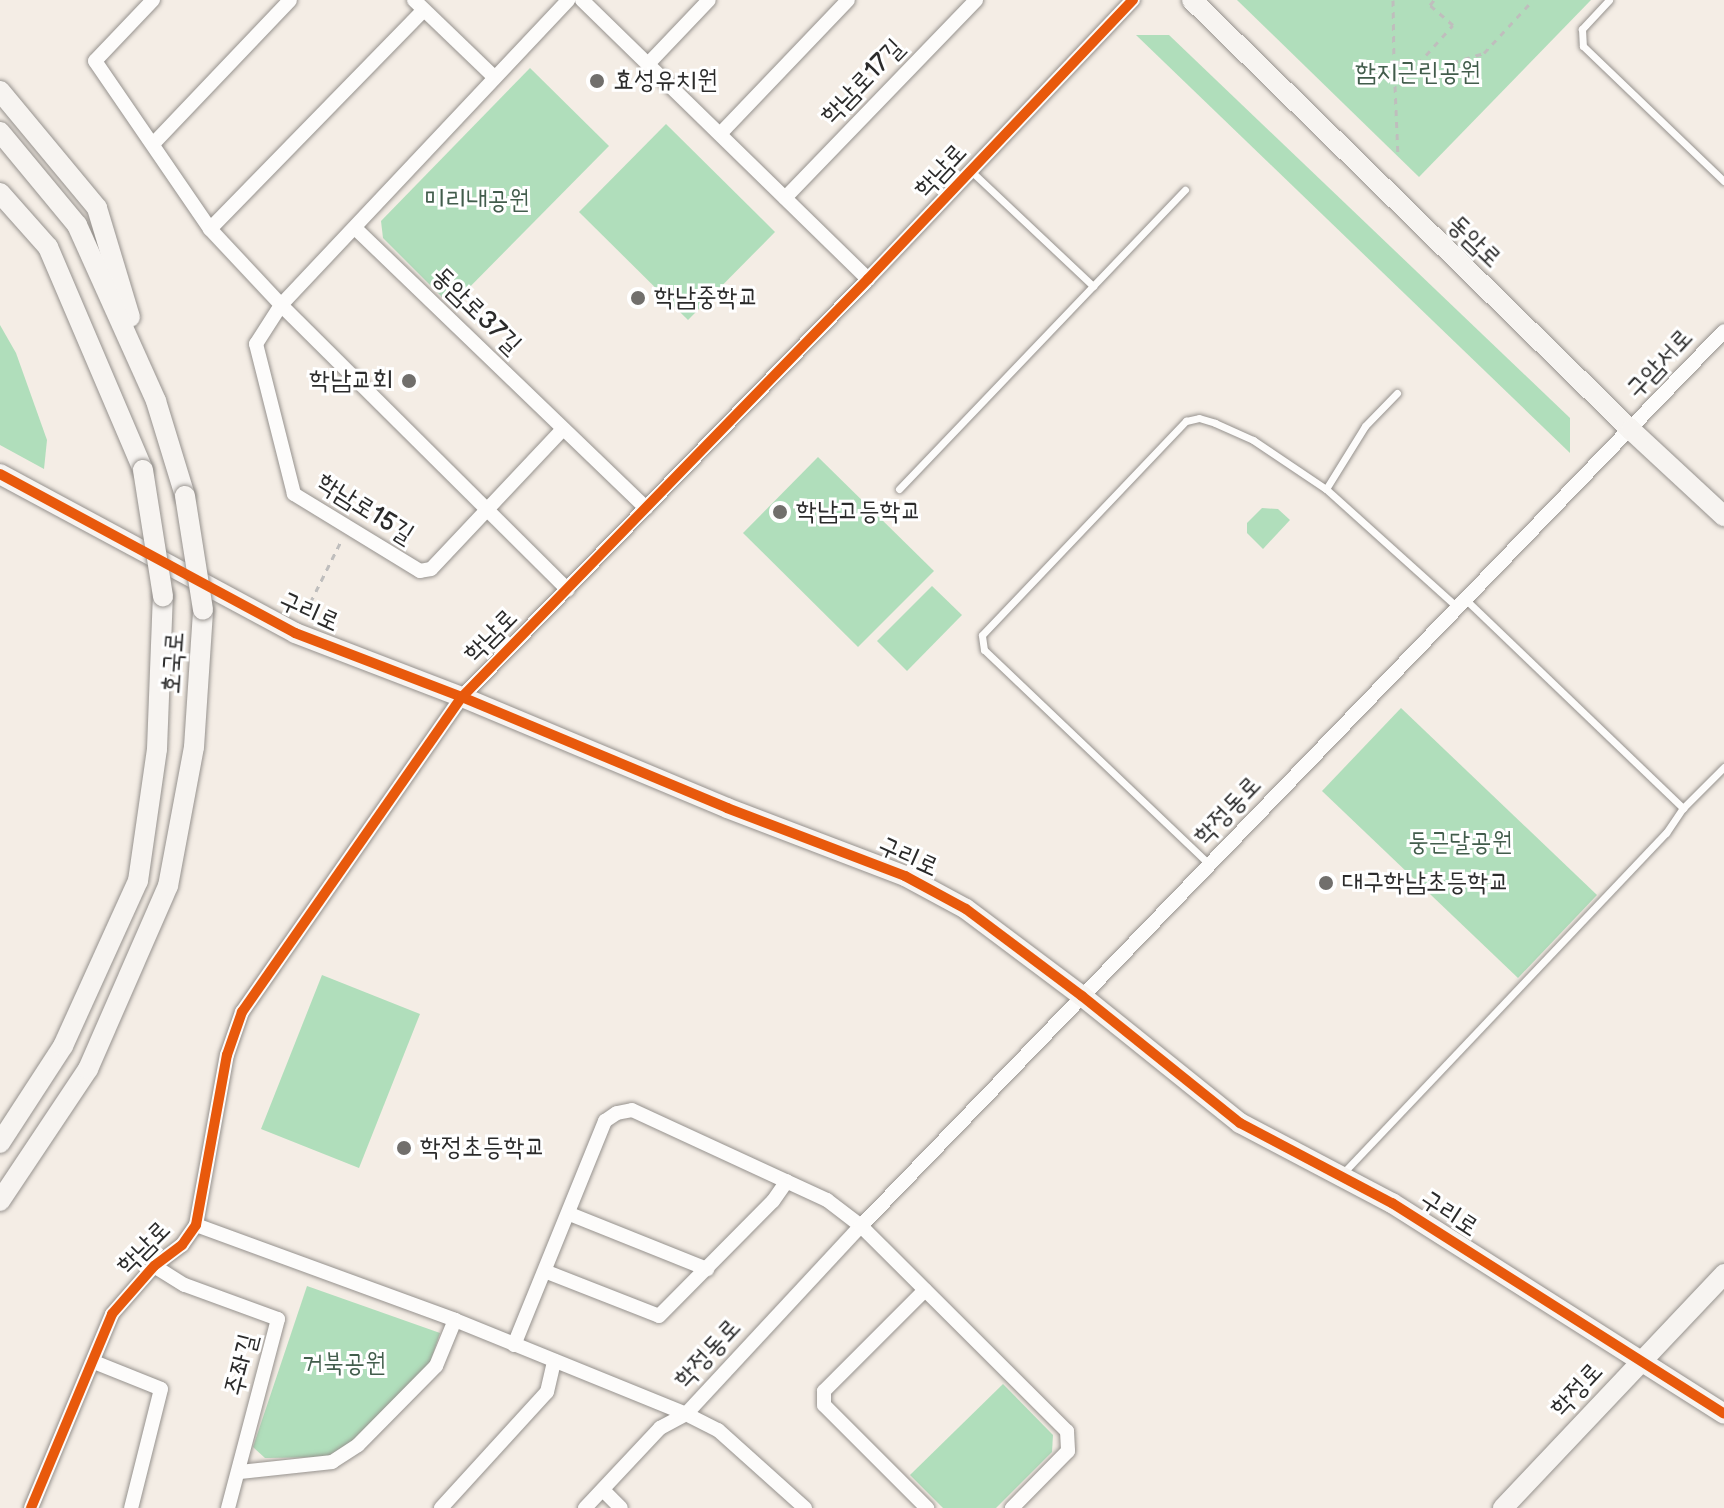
<!DOCTYPE html>
<meta charset="utf-8">
<style>
body{margin:0}
#map{position:relative;width:1724px;height:1508px;overflow:hidden;background:#f4ede5;font-family:"Balsamiq Sans","Poor Story",sans-serif}
div>[style]{position:absolute}
.green>*{inset:0;background:#b0debb}
.path>*{height:3px;margin-top:-1.5px;transform-origin:0;background:repeating-linear-gradient(90deg,#bfbebd 0 6px,transparent 0 12px)}
.roads{filter:drop-shadow(0 0 2px #96928e) drop-shadow(0 0 2px #96928e)}
.lane>*{height:7px;margin:-3.5px;padding:0 3.5px;transform-origin:3.5px;border-radius:3.5px;background:#fdfcfb}
.street>*{height:14px;margin:-7px;padding:0 7px;transform-origin:7px;border-radius:7px;background:#fdfcfb}
.secondary>*{height:20px;margin:-10px;padding:0 10px;transform-origin:10px;border-radius:10px;background:#f7f4f1}
.bridges{filter:drop-shadow(0 0 2px #96928e) drop-shadow(0 0 2px #96928e)}
.secondary-bridge>*{height:20px;margin:-10px;padding:0 10px;transform-origin:10px;border-radius:10px;background:#f7f4f1}
.cycleway>*{height:10px;margin:-5px;padding:0 5px;transform-origin:5px;border-radius:5px;background:#e8590c}
.dots>*{width:22px;height:22px;translate:-50% -50%;box-sizing:border-box;border:4px solid #fff;border-radius:50%}
span{translate:-50% -50%;white-space:nowrap;text-align:center;line-height:1.15;-webkit-text-stroke:6px #fff;paint-order:stroke}
.park-label{font-size:26px;color:#425d4c}
.poi-label{font-size:26px;color:#2b2b2b}
.left{translate:0 -50%;text-align:left}
.right{translate:-100% -50%;text-align:right}
.street-label{font-size:26px;color:#2b2b2b}
</style>
<div id="map">
<div class="green">
<div style="clip-path:polygon(1237px 0,1591px 0,1419px 177px)"></div>
<div style="clip-path:polygon(1136px 35px,1169px 35px,1570px 418px,1570px 453px)"></div>
<div style="clip-path:polygon(530px 68px,609px 146px,451px 306px,383px 238px,381px 221px)"></div>
<div style="clip-path:polygon(666px 124px,775px 232px,688px 320px,579px 212px)"></div>
<div style="clip-path:polygon(0 325px,16px 353px,47px 440px,44px 469px,0 445px)"></div>
<div style="clip-path:polygon(818px 457px,934px 571px,858px 647px,743px 533px)"></div>
<div style="clip-path:polygon(1262px 508px,1278px 509px,1290px 520px,1263px 549px,1247px 533px,1247px 523px)"></div>
<div style="clip-path:polygon(932px 586px,962px 615px,907px 671px,877px 641px)"></div>
<div style="clip-path:polygon(1401px 708px,1597px 895px,1518px 978px,1322px 791px)"></div>
<div style="clip-path:polygon(322px 975px,420px 1014px,359px 1168px,261px 1129px)"></div>
<div style="clip-path:polygon(307px 1286px,440px 1333px,430px 1363px,355px 1441px,329px 1457px,265px 1458px,253px 1447px)"></div>
<div style="clip-path:polygon(1003px 1384px,1053px 1435px,1052px 1452px,996px 1508px,943px 1508px,910px 1475px)"></div>
</div>
<div class="path">
<div style="left:1393px;top:0;width:62px;rotate:89.1deg"></div>
<div style="left:1394px;top:62px;width:47px;rotate:4.9deg"></div>
<div style="left:1441px;top:66px;width:45px;rotate:-16.8deg"></div>
<div style="left:1484px;top:53px;width:72px;rotate:-47.2deg"></div>
<div style="left:1394px;top:62px;width:94px;rotate:87.6deg"></div>
<div style="left:1418px;top:64px;width:52px;rotate:-48.1deg"></div>
<div style="left:1453px;top:25px;width:30px;rotate:-139deg"></div>
<div style="left:1430px;top:5px;width:6px;rotate:-51deg"></div>
<div style="left:305px;top:613px;width:80px;rotate:-63.4deg"></div>
</div>
<div class="roads">
<div class="lane">
<div style="left:1609px;top:0;width:40px;rotate:133deg"></div>
<div style="left:1582px;top:29px;width:17px;rotate:87deg"></div>
<div style="left:1583px;top:46px;width:195px;rotate:43.8deg"></div>
<div style="left:971px;top:171px;width:168px;rotate:43.3deg"></div>
<div style="left:899px;top:489px;width:414px;rotate:-46.3deg"></div>
<div style="left:1326px;top:489px;width:74px;rotate:-58.2deg"></div>
<div style="left:1365px;top:426px;width:46px;rotate:-45.9deg"></div>
<div style="left:1466px;top:600px;width:301px;rotate:43.8deg"></div>
<div style="left:1210px;top:865px;width:312px;rotate:-136.4deg"></div>
<div style="left:984px;top:650px;width:15px;rotate:-98deg"></div>
<div style="left:982px;top:635px;width:296px;rotate:-46.4deg"></div>
<div style="left:1186px;top:421px;width:13px;rotate:-13deg"></div>
<div style="left:1199px;top:418px;width:17px;rotate:17deg"></div>
<div style="left:1215px;top:423px;width:42px;rotate:24.1deg"></div>
<div style="left:1253px;top:440px;width:88px;rotate:33.9deg"></div>
<div style="left:1326px;top:489px;width:176px;rotate:42deg"></div>
<div style="left:1343px;top:1173px;width:469px;rotate:-46.5deg"></div>
<div style="left:1666px;top:833px;width:30px;rotate:-56deg"></div>
<div style="left:1683px;top:808px;width:58px;rotate:-45deg"></div>
</div>
<div class="street">
<div style="left:153px;top:0;width:84px;rotate:133.6deg"></div>
<div style="left:95px;top:61px;width:204px;rotate:55.6deg"></div>
<div style="left:210px;top:229px;width:104px;rotate:46.9deg"></div>
<div style="left:281px;top:305px;width:404px;rotate:44.8deg"></div>
<div style="left:414px;top:0;width:111px;rotate:43.9deg"></div>
<div style="left:582px;top:0;width:400px;rotate:44.3deg"></div>
<div style="left:648px;top:64px;width:88px;rotate:-46.4deg"></div>
<div style="left:720px;top:134px;width:185px;rotate:-46.3deg"></div>
<div style="left:154px;top:143px;width:197px;rotate:-46.4deg"></div>
<div style="left:785px;top:198px;width:275px;rotate:-46deg"></div>
<div style="left:355px;top:228px;width:404px;rotate:43.9deg"></div>
<div style="left:210px;top:229px;width:306px;rotate:-45.7deg"></div>
<div style="left:563px;top:429px;width:192px;rotate:133.3deg"></div>
<div style="left:431px;top:569px;width:11px;rotate:170deg"></div>
<div style="left:420px;top:571px;width:148px;rotate:-148.6deg"></div>
<div style="left:294px;top:494px;width:155px;rotate:-104.2deg"></div>
<div style="left:256px;top:344px;width:46px;rotate:-57.3deg"></div>
<div style="left:281px;top:305px;width:419px;rotate:-46.7deg"></div>
<div style="left:570px;top:1214px;width:148px;rotate:21.9deg"></div>
<div style="left:196px;top:1225px;width:276px;rotate:20.1deg"></div>
<div style="left:455px;top:1320px;width:249px;rotate:22.1deg"></div>
<div style="left:686px;top:1414px;width:36px;rotate:27deg"></div>
<div style="left:718px;top:1430px;width:117px;rotate:41.9deg"></div>
<div style="left:154px;top:1266px;width:36px;rotate:32deg"></div>
<div style="left:185px;top:1285px;width:99px;rotate:20.1deg"></div>
<div style="left:278px;top:1319px;width:196px;rotate:104.8deg"></div>
<div style="left:547px;top:1272px;width:120px;rotate:21.4deg"></div>
<div style="left:659px;top:1316px;width:162px;rotate:-45.3deg"></div>
<div style="left:773px;top:1201px;width:24px;rotate:-55deg"></div>
<div style="left:925px;top:1290px;width:143px;rotate:135deg"></div>
<div style="left:824px;top:1391px;width:14px;rotate:90deg"></div>
<div style="left:824px;top:1405px;width:146px;rotate:45deg"></div>
<div style="left:514px;top:1345px;width:242px;rotate:-67.9deg"></div>
<div style="left:605px;top:1121px;width:14px;rotate:-34deg"></div>
<div style="left:617px;top:1113px;width:15px;rotate:-11deg"></div>
<div style="left:632px;top:1110px;width:215px;rotate:24.8deg"></div>
<div style="left:827px;top:1200px;width:43px;rotate:37.4deg"></div>
<div style="left:861px;top:1226px;width:291px;rotate:44.9deg"></div>
<div style="left:1067px;top:1431px;width:20px;rotate:87deg"></div>
<div style="left:1068px;top:1451px;width:80px;rotate:134.5deg"></div>
<div style="left:94px;top:1362px;width:72px;rotate:21.9deg"></div>
<div style="left:161px;top:1389px;width:123px;rotate:104.1deg"></div>
<div style="left:240px;top:1472px;width:93px;rotate:-6.2deg"></div>
<div style="left:332px;top:1462px;width:31px;rotate:-33deg"></div>
<div style="left:358px;top:1445px;width:111px;rotate:-45.4deg"></div>
<div style="left:436px;top:1366px;width:50px;rotate:-67.6deg"></div>
<div style="left:603px;top:1490px;width:25px;rotate:45deg"></div>
<div style="left:31px;top:1508px;width:210px;rotate:-67.3deg"></div>
<div style="left:112px;top:1314px;width:64px;rotate:-48.8deg"></div>
<div style="left:154px;top:1266px;width:35px;rotate:-37deg"></div>
<div style="left:182px;top:1245px;width:24px;rotate:-55deg"></div>
<div style="left:196px;top:1225px;width:173px;rotate:-79.7deg"></div>
<div style="left:227px;top:1055px;width:46px;rotate:-70.8deg"></div>
<div style="left:242px;top:1012px;width:384px;rotate:-55.1deg"></div>
<div style="left:462px;top:697px;width:583px;rotate:-45.83deg"></div>
<div style="left:868px;top:279px;width:385px;rotate:-46.5deg"></div>
<div style="left:441px;top:1508px;width:157px;rotate:-47.6deg"></div>
<div style="left:547px;top:1392px;width:32px;rotate:-77deg"></div>
<div style="left:585px;top:1508px;width:110px;rotate:-46.8deg"></div>
<div style="left:660px;top:1428px;width:30px;rotate:-28deg"></div>
<div style="left:686px;top:1414px;width:257px;rotate:-47.1deg"></div>
<div style="left:861px;top:1226px;width:1243px;rotate:-46.04deg"></div>
</div>
<div class="secondary">
<div style="left:1192px;top:0;width:615px;rotate:44.41deg"></div>
<div style="left:1631px;top:430px;width:127px;rotate:42.8deg"></div>
<div style="left:0;top:91px;width:152px;rotate:50.3deg"></div>
<div style="left:97px;top:208px;width:114px;rotate:73.2deg"></div>
<div style="left:0;top:132px;width:121px;rotate:50.4deg"></div>
<div style="left:77px;top:225px;width:193px;rotate:65.8deg"></div>
<div style="left:156px;top:401px;width:99px;rotate:73deg"></div>
<div style="left:0;top:193px;width:72px;rotate:48.4deg"></div>
<div style="left:48px;top:247px;width:242px;rotate:66.9deg"></div>
<div style="left:0;top:474px;width:335px;rotate:28.3deg"></div>
<div style="left:295px;top:633px;width:179px;rotate:21deg"></div>
<div style="left:462px;top:697px;width:287px;rotate:22.7deg"></div>
<div style="left:727px;top:808px;width:191px;rotate:20.9deg"></div>
<div style="left:905px;top:876px;width:69px;rotate:28.4deg"></div>
<div style="left:966px;top:909px;width:145px;rotate:36.9deg"></div>
<div style="left:1082px;top:996px;width:203px;rotate:38.8deg"></div>
<div style="left:1240px;top:1123px;width:172px;rotate:27.8deg"></div>
<div style="left:1392px;top:1203px;width:393px;rotate:32.4deg"></div>
<div style="left:0;top:1143px;width:116px;rotate:-57deg"></div>
<div style="left:63px;top:1046px;width:181px;rotate:-65.6deg"></div>
<div style="left:138px;top:881px;width:133px;rotate:-81.8deg"></div>
<div style="left:157px;top:749px;width:153px;rotate:-87.8deg"></div>
<div style="left:0;top:1201px;width:159px;rotate:-56.3deg"></div>
<div style="left:88px;top:1069px;width:200px;rotate:-66.4deg"></div>
<div style="left:168px;top:886px;width:141px;rotate:-79.4deg"></div>
<div style="left:194px;top:747px;width:137px;rotate:-86.2deg"></div>
<div style="left:1503px;top:1508px;width:322px;rotate:-46.6deg"></div>
</div>
</div>
<div class="bridges">
<div class="secondary-bridge">
<div style="left:143px;top:470px;width:128px;rotate:81deg"></div>
<div style="left:185px;top:496px;width:115px;rotate:81deg"></div>
</div>
</div>
<div class="cycleway">
<div style="left:0;top:474px;width:335px;rotate:28.3deg"></div>
<div style="left:295px;top:633px;width:179px;rotate:21deg"></div>
<div style="left:462px;top:697px;width:287px;rotate:22.7deg"></div>
<div style="left:727px;top:808px;width:191px;rotate:20.9deg"></div>
<div style="left:905px;top:876px;width:69px;rotate:28.4deg"></div>
<div style="left:966px;top:909px;width:145px;rotate:36.9deg"></div>
<div style="left:1082px;top:996px;width:203px;rotate:38.8deg"></div>
<div style="left:1240px;top:1123px;width:172px;rotate:27.8deg"></div>
<div style="left:1392px;top:1203px;width:393px;rotate:32.4deg"></div>
<div style="left:31px;top:1508px;width:210px;rotate:-67.3deg"></div>
<div style="left:112px;top:1314px;width:64px;rotate:-48.8deg"></div>
<div style="left:154px;top:1266px;width:35px;rotate:-37deg"></div>
<div style="left:182px;top:1245px;width:24px;rotate:-55deg"></div>
<div style="left:196px;top:1225px;width:173px;rotate:-79.7deg"></div>
<div style="left:227px;top:1055px;width:46px;rotate:-70.8deg"></div>
<div style="left:242px;top:1012px;width:384px;rotate:-55.1deg"></div>
<div style="left:462px;top:697px;width:583px;rotate:-45.83deg"></div>
<div style="left:868px;top:279px;width:385px;rotate:-46.5deg"></div>
</div>
<div class="dots">
<div style="left:597px;top:81px;background:#716f6c"></div>
<div style="left:638px;top:298px;background:#716f6c"></div>
<div style="left:409px;top:381px;background:#716f6c"></div>
<div style="left:780px;top:512px;background:#716f6c"></div>
<div style="left:1326px;top:883px;background:#716f6c"></div>
<div style="left:404px;top:1148px;background:#716f6c"></div>
</div>
<div class="park-label">
<span style="left:1418px;top:73px">함지근린공원</span>
<span style="left:477px;top:201px">미리내공원</span>
<span style="left:1460px;top:843px">둥근달공원</span>
<span style="left:344px;top:1364px">거북공원</span>
</div>
<div class="poi-label">
<span class="left" style="left:613px;top:81px">효성유치원</span>
<span class="left" style="left:654px;top:298px">학남중학교</span>
<span class="right" style="left:393px;top:381px">학남교회</span>
<span class="left" style="left:796px;top:512px">학남고등학교</span>
<span class="left" style="left:1342px;top:883px">대구학남초등학교</span>
<span class="left" style="left:420px;top:1148px">학정초등학교</span>
</div>
<div class="street-label">
<span style="left:863px;top:82px;rotate:-46deg">학남로17길</span>
<span style="left:941px;top:171px;rotate:-47deg">학남로</span>
<span style="left:1474px;top:242px;rotate:44deg">동암로</span>
<span style="left:476px;top:311px;rotate:44deg">동암로37길</span>
<span style="left:1660px;top:364px;rotate:-47deg">구암서로</span>
<span style="left:365px;top:509px;rotate:32deg">학남로15길</span>
<span style="left:309px;top:612px;rotate:24deg">구리로</span>
<span style="left:491px;top:636px;rotate:-45deg">학남로</span>
<span style="left:174px;top:663px;rotate:-86deg">호국로</span>
<span style="left:1228px;top:811px;rotate:-46deg">학정동로</span>
<span style="left:908px;top:857px;rotate:24deg">구리로</span>
<span style="left:1449px;top:1214px;rotate:33deg">구리로</span>
<span style="left:144px;top:1248px;rotate:-45deg">학남로</span>
<span style="left:708px;top:1354px;rotate:-47deg">학정동로</span>
<span style="left:242px;top:1365px;rotate:-76deg">주좌길</span>
<span style="left:1577px;top:1390px;rotate:-47deg">학정로</span>
</div>
</div>
